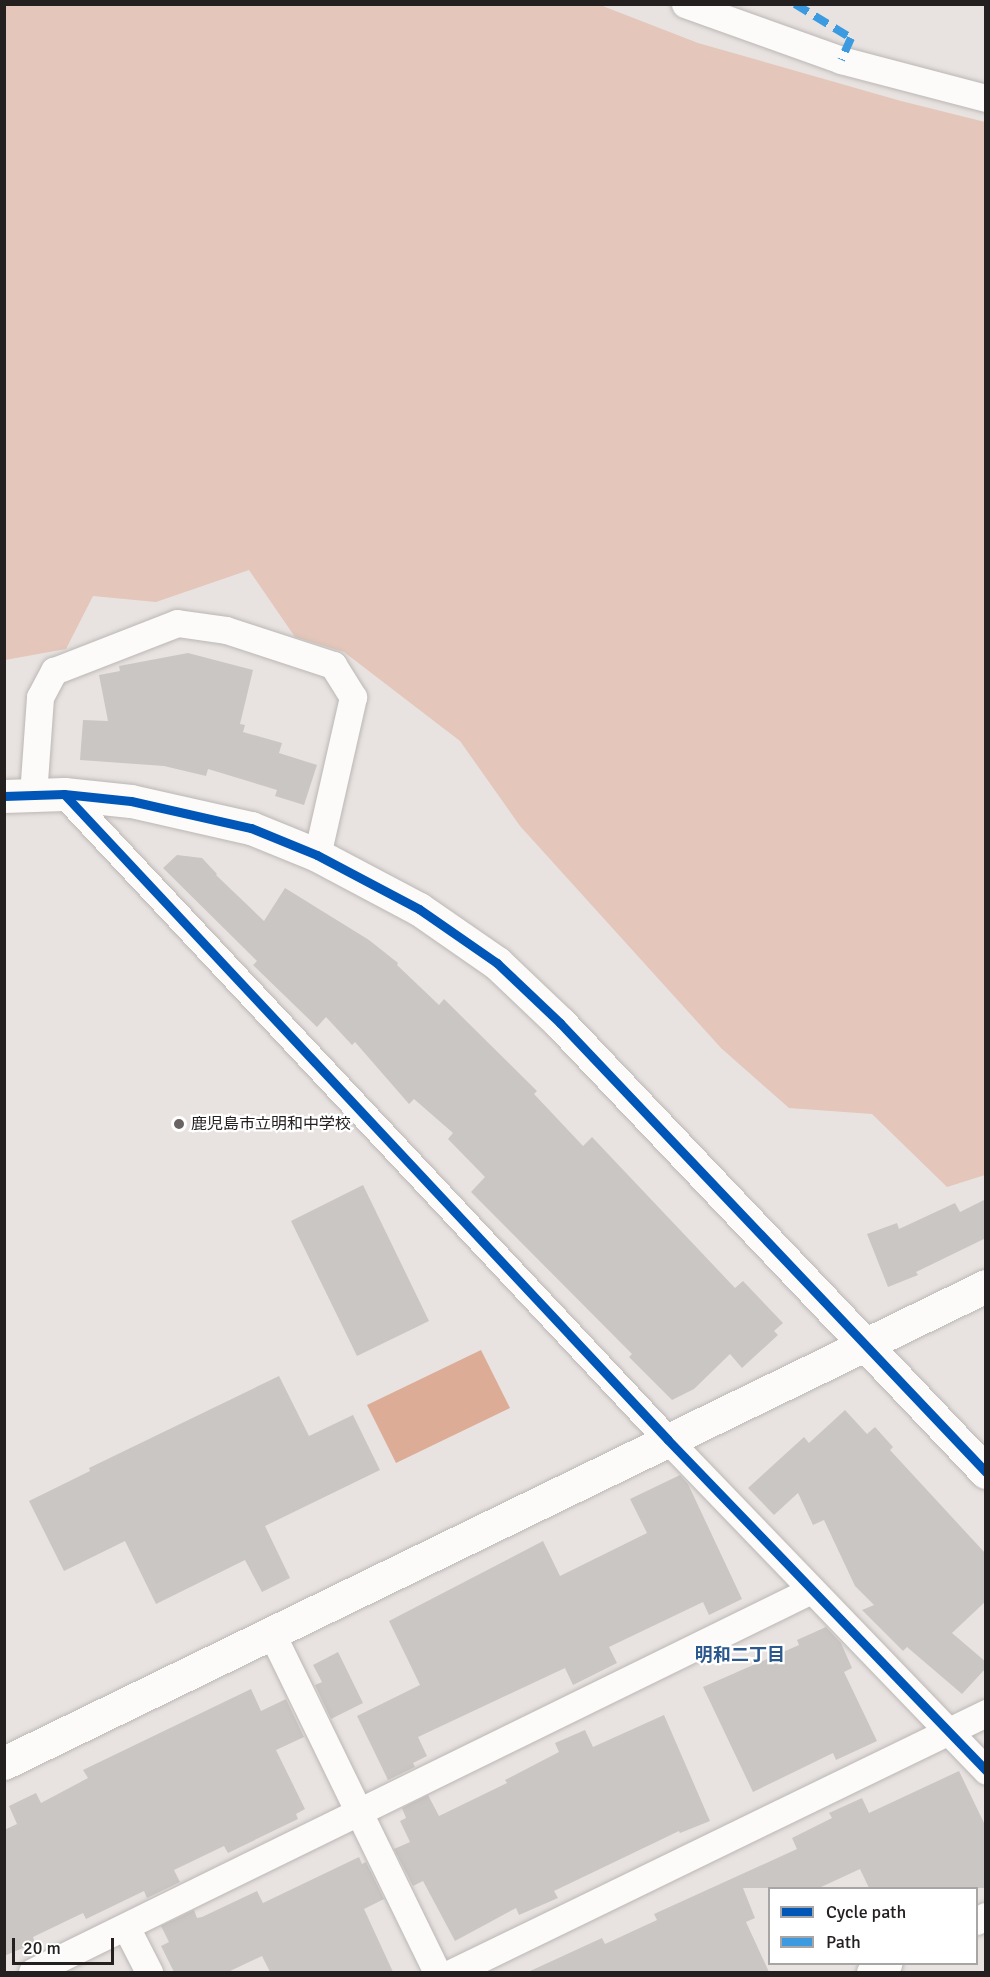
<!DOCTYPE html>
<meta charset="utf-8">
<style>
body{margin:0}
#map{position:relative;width:990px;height:1977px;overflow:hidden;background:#e8e3e0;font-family:Signika,"Noto Sans JP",sans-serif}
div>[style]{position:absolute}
.green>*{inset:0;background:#e4c6ba}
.water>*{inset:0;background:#ddac96}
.building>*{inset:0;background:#cac6c3}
.roads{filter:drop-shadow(0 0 2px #bbb7b5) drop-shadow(0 0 2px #bbb7b5)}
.street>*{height:27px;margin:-13.5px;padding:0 13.5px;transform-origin:13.5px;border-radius:13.5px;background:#fcfbfa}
.secondary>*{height:33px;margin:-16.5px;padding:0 16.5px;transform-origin:16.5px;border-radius:16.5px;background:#fcfbfa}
.quiet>*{height:8px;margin-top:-4px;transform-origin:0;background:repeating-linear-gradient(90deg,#3c9be0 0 15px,transparent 0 23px)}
.cycleway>*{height:9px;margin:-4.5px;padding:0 4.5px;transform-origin:4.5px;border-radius:4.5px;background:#0057b8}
.dots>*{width:16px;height:16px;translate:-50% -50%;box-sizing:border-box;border:3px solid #fff;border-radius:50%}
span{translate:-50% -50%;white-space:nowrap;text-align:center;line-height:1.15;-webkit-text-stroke:4.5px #fff;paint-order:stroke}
.poi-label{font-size:16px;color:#24201f}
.left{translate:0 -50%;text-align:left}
.neighbourhood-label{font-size:18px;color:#2b588d;font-weight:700}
.frame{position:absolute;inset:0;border:6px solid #24201f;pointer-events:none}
.legend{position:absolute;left:768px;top:1887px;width:210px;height:78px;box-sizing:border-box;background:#fff;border:2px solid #a7a6a5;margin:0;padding:8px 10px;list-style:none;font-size:18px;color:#24201f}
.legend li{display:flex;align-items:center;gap:12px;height:30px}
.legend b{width:30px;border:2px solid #a7a6a5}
.scale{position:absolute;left:12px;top:1938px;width:102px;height:27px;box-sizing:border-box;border:3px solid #24201f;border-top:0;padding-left:8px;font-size:18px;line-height:21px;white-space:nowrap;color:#24201f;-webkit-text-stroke:4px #fff;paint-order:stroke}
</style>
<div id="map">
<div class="green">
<div style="clip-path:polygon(5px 4px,600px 5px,698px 43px,901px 101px,985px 122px,985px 1175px,947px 1187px,872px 1114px,789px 1108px,721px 1048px,520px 826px,460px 741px,344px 652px,295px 637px,249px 570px,156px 602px,93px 596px,66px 649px,5px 660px)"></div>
</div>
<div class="water">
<div style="clip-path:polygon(481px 1350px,510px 1408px,396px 1463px,367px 1405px)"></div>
</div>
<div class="building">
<div style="clip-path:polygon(188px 653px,253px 670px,240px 724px,245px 725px,243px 732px,282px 743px,279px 753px,317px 765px,304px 805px,275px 796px,277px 790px,208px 769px,206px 776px,164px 766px,80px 760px,83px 720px,108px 721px,99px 675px,120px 671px,119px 666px)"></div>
<div style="clip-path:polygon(177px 855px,202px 858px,217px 874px,216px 875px,264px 921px,285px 888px,369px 940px,398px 963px,397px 965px,439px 1005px,444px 999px,537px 1091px,534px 1094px,583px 1146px,592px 1137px,735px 1288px,743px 1281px,783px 1323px,774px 1331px,778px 1335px,742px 1368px,730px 1354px,694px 1389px,672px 1400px,629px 1357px,632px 1354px,471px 1192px,485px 1177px,448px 1139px,453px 1133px,414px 1099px,409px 1104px,355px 1042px,352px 1045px,326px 1017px,317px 1027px,253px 965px,257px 961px,163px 868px)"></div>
<div style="clip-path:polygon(363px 1185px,429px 1321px,357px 1356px,291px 1221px)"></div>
<div style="clip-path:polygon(986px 1199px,986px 1238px,916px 1272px,918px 1275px,888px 1287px,867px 1234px,897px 1223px,899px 1229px,955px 1203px,960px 1212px)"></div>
<div style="clip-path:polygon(279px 1376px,309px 1436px,353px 1415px,380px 1470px,265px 1526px,290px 1578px,262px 1592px,245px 1560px,156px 1604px,125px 1541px,64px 1571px,29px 1501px,90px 1471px,89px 1468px)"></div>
<div style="clip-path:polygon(845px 1410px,867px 1434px,875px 1427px,893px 1447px,890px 1450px,986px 1554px,986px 1601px,952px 1633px,986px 1662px,986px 1668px,962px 1694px,907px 1647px,903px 1651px,862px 1610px,874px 1605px,855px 1586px,824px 1520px,813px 1525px,798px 1493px,774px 1515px,748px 1488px,804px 1437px,809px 1443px)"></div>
<div style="clip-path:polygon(680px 1475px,688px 1484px,742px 1599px,709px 1615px,703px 1602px,609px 1647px,617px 1663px,573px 1685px,565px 1668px,418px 1737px,427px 1756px,413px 1763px,415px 1767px,388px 1780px,357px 1716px,420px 1685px,389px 1621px,543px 1541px,560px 1576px,647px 1533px,630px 1499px)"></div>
<div style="clip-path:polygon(826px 1627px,841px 1643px,852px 1668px,844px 1672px,877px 1741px,836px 1760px,833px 1753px,753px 1792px,703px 1687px,799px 1645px,797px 1640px)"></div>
<div style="clip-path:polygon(338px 1652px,363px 1703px,331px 1719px,315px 1685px,322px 1682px,313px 1665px)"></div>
<div style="clip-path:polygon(251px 1689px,261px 1711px,286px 1699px,304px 1737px,276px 1750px,305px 1809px,296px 1814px,298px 1819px,228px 1853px,224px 1846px,174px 1870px,180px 1882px,147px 1898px,144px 1891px,86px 1919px,83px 1913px,33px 1937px,35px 1943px,4px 1956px,4px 1830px,17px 1824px,9px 1806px,36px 1793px,41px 1803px,88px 1778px,83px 1770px)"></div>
<div style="clip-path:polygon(664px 1715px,710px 1821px,680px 1833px,679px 1831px,554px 1891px,558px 1898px,519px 1915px,516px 1908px,455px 1941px,423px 1881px,413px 1886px,394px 1849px,410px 1842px,400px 1821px,406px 1818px,402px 1808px,428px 1795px,439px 1816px,507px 1783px,505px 1780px,559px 1752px,555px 1743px,585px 1730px,593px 1747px)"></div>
<div style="clip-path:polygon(959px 1771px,986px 1827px,986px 1888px,869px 1888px,860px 1869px,819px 1888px,743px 1888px,755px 1918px,746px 1922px,769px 1972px,528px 1972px,602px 1938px,605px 1944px,657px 1920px,654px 1914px,797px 1849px,792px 1838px,832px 1818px,829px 1813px,862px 1798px,869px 1813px)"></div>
<div style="clip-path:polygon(359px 1857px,362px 1864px,366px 1862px,384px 1899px,364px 1909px,393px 1972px,270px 1972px,262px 1956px,228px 1972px,174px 1972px,161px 1946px,169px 1942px,161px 1926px,194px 1910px,197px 1918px,202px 1917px,257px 1891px,263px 1903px)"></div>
</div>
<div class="roads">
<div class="street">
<div style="left:685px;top:4px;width:166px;rotate:19.7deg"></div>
<div style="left:841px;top:60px;width:150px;rotate:14.7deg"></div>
<div style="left:64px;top:794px;width:884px;rotate:46.92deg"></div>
<div style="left:668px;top:1440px;width:459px;rotate:46.1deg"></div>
<div style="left:33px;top:795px;width:98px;rotate:-85.9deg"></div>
<div style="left:40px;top:697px;width:30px;rotate:-62deg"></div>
<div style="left:54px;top:671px;width:132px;rotate:-21.3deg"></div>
<div style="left:177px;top:623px;width:49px;rotate:8.1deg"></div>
<div style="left:226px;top:630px;width:113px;rotate:18.1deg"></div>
<div style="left:333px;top:665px;width:38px;rotate:58deg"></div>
<div style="left:353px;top:697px;width:162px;rotate:102.8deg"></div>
<div style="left:271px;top:1632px;width:378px;rotate:64deg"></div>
<div style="left:976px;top:1921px;width:11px;rotate:-27deg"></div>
<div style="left:126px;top:1927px;width:51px;rotate:62.9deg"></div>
<div style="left:32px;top:1972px;width:868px;rotate:-26.12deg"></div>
<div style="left:453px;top:1972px;width:593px;rotate:-25.92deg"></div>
<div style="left:870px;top:1972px;width:20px;rotate:-24deg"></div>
</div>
<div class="secondary">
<div style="left:4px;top:796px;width:60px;rotate:-1.9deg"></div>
<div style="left:64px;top:794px;width:67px;rotate:6deg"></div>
<div style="left:131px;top:801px;width:123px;rotate:12.7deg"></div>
<div style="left:251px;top:828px;width:71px;rotate:22.2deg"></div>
<div style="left:317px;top:855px;width:115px;rotate:27.9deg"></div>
<div style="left:419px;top:909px;width:95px;rotate:34.7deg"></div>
<div style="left:497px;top:963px;width:87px;rotate:43.6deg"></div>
<div style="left:560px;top:1023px;width:619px;rotate:46.51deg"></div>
<div style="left:4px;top:1763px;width:1092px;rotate:-25.91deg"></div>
</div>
</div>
<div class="quiet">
<div style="left:795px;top:4px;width:66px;rotate:31.3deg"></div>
<div style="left:851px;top:38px;width:24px;rotate:114deg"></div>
</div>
<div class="cycleway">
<div style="left:64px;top:794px;width:884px;rotate:46.92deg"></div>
<div style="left:668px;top:1440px;width:459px;rotate:46.1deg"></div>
<div style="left:4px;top:796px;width:60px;rotate:-1.9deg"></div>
<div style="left:64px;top:794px;width:67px;rotate:6deg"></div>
<div style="left:131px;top:801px;width:123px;rotate:12.7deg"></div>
<div style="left:251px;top:828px;width:71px;rotate:22.2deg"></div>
<div style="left:317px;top:855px;width:115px;rotate:27.9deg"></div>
<div style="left:419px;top:909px;width:95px;rotate:34.7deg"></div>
<div style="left:497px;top:963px;width:87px;rotate:43.6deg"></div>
<div style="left:560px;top:1023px;width:619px;rotate:46.51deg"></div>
</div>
<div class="dots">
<div style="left:179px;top:1124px;background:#696463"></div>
</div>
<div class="poi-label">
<span class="left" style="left:191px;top:1124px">鹿児島市立明和中学校</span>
</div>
<div class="neighbourhood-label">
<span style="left:740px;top:1655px">明和二丁目</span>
</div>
<div class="frame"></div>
<ul class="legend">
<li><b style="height:8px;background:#0057b8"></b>Cycle path</li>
<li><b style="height:8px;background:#3c9be0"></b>Path</li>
</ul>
<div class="scale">20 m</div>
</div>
